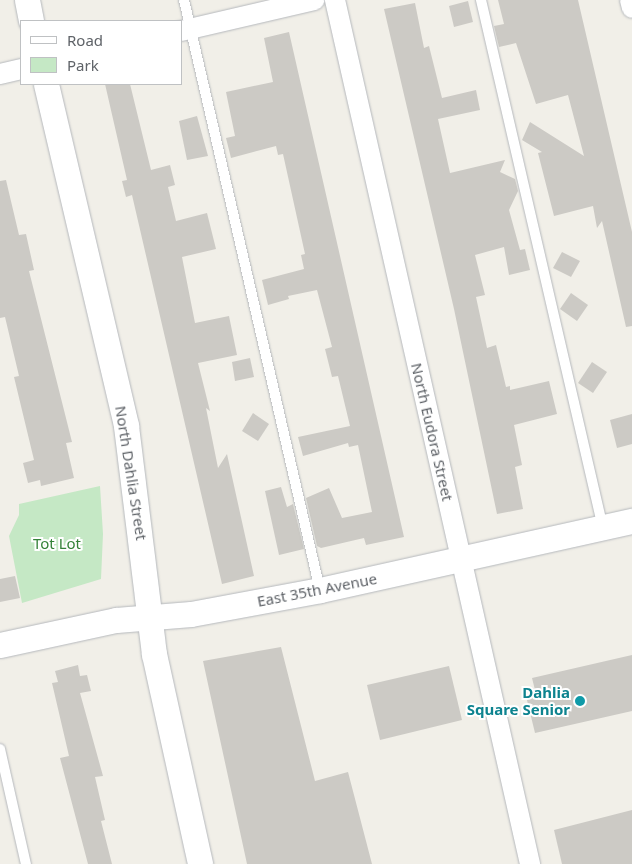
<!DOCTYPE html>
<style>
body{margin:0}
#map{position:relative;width:632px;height:864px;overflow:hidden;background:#f1efe8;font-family:"Noto Sans",sans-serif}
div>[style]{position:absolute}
.green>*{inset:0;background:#c5e8c5}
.building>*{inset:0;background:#cccac5}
.roads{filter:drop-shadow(0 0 1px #b5b8bc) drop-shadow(0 0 1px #b5b8bc)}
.service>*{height:10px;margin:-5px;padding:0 5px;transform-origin:5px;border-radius:5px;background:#fff}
.minor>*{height:20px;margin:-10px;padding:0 10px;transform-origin:10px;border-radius:10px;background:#fff}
.tertiary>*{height:25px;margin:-12.5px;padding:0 12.5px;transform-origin:12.5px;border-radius:12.5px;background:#fff}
.dots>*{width:14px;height:14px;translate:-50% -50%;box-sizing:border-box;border:2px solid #fff;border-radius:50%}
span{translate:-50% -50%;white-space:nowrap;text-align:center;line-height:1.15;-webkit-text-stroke:4px #fff;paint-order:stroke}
.street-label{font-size:15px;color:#5f6368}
.park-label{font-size:15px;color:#348238}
.culture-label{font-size:15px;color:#0d838f;font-weight:700}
.right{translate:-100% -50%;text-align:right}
.legend{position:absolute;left:20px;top:20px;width:162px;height:65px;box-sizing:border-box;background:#fff;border:1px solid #bfc1c3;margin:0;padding:6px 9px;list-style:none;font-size:15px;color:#5f6368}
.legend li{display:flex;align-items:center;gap:10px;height:25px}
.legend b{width:25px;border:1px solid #bfc1c3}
</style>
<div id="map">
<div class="green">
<div style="clip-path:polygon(100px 486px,103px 534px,101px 579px,22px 603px,9px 536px,19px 515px,19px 504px)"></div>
</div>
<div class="building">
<div style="clip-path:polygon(498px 0,578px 0,632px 232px,632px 326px,626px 327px,602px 221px,597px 228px,593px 206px,554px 216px,538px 153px,542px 152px,522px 140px,530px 122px,584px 156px,568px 95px,536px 104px,516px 43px,499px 47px,494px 26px,504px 24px)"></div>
<div style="clip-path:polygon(468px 1px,473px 22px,454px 27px,449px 6px)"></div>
<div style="clip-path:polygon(415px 3px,424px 48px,429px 46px,442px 98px,476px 90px,480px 110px,438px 119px,450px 173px,505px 160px,500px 172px,515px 179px,518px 191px,509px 210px,520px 250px,525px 249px,530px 270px,509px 275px,504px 247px,475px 255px,485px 295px,476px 297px,487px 348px,496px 345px,506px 387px,510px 386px,510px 390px,549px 381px,557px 414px,514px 425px,522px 465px,515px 467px,523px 509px,497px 514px,454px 309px,384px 9px)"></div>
<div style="clip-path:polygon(289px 32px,404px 537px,366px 545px,364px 538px,321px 548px,317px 546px,306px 498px,329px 488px,342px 518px,372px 512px,358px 445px,349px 447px,348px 443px,303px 456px,298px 437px,350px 426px,338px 376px,332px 377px,325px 349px,332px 347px,317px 290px,288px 296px,289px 299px,268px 305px,262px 280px,304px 269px,301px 255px,305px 254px,283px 154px,278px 155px,276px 146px,231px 158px,226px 138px,235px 136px,226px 92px,273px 82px,264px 38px)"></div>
<div style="clip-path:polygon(105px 84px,130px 84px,151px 170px,170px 165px,175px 185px,168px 187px,176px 221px,207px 213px,216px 249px,182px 257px,195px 323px,229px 316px,237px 355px,198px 363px,210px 411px,206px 408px,218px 468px,227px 454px,254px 576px,222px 584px,132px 195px,126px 197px,122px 181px,127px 180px)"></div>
<div style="clip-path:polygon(197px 116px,208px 156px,187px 160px,179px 121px)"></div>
<div style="clip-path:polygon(6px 180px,19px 235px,26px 234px,34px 270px,29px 271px,72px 442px,66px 443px,74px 478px,41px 486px,40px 480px,28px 483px,23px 463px,34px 460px,14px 377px,19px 376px,5px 317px,0 318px,0 181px)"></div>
<div style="clip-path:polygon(562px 252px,580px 261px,571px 277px,553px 268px)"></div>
<div style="clip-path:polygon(571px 293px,588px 305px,577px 321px,560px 309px)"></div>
<div style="clip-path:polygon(250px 358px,254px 377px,235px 381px,232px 362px)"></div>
<div style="clip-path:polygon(592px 362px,607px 372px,593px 393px,578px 383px)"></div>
<div style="clip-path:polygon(253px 413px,269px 424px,258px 441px,242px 431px)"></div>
<div style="clip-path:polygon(632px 414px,632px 444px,617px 448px,610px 420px)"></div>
<div style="clip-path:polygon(281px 487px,287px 507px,293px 504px,304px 549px,279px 555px,265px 491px)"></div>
<div style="clip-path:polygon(15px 576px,20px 598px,0 602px,0 579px)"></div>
<div style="clip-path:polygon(281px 647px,315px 781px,348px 772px,372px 864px,247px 864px,203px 661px)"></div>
<div style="clip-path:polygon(632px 655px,632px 711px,535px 733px,525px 692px,535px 690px,532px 678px)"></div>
<div style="clip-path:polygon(78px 665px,80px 676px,87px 675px,91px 691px,80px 693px,103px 776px,95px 777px,105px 820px,101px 821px,112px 864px,88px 864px,60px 758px,69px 756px,52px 683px,58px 682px,55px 671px)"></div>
<div style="clip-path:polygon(449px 666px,462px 720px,380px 740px,367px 685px)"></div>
<div style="clip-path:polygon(632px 810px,632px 864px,562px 864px,554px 830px)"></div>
</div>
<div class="roads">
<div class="service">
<div style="left:184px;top:0;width:605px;rotate:77.02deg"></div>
<div style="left:481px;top:0;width:542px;rotate:76.99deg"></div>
<div style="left:0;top:749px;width:118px;rotate:77.3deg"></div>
</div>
<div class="minor">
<div style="left:335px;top:0;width:886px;rotate:77.28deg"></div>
<div style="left:630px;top:0;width:8px;rotate:76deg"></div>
<div style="left:181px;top:31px;width:137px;rotate:-13.1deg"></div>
<div style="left:0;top:74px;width:22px;rotate:-13deg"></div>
</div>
<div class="tertiary">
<div style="left:27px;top:0;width:21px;rotate:79deg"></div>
<div style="left:46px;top:84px;width:351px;rotate:76.8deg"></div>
<div style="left:126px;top:426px;width:230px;rotate:83deg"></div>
<div style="left:154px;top:654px;width:215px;rotate:77.6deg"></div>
<div style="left:0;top:645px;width:119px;rotate:-12.2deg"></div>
<div style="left:116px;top:620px;width:75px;rotate:-4.6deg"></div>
<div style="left:191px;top:614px;width:131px;rotate:-10.5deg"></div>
<div style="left:320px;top:590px;width:320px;rotate:-12.5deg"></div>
</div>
</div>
<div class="dots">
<div style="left:580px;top:701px;background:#0f9aa8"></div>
</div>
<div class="street-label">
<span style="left:432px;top:432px;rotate:77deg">North Eudora Street</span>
<span style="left:131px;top:473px;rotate:81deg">North Dahlia Street</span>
<span style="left:317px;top:590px;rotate:-11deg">East 35th Avenue</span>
</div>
<div class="park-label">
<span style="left:57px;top:544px">Tot Lot</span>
</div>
<div class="culture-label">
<span class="right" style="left:570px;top:701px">Dahlia<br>Square Senior</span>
</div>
<ul class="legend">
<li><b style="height:6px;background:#fff"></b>Road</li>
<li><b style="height:14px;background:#c5e8c5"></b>Park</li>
</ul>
</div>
